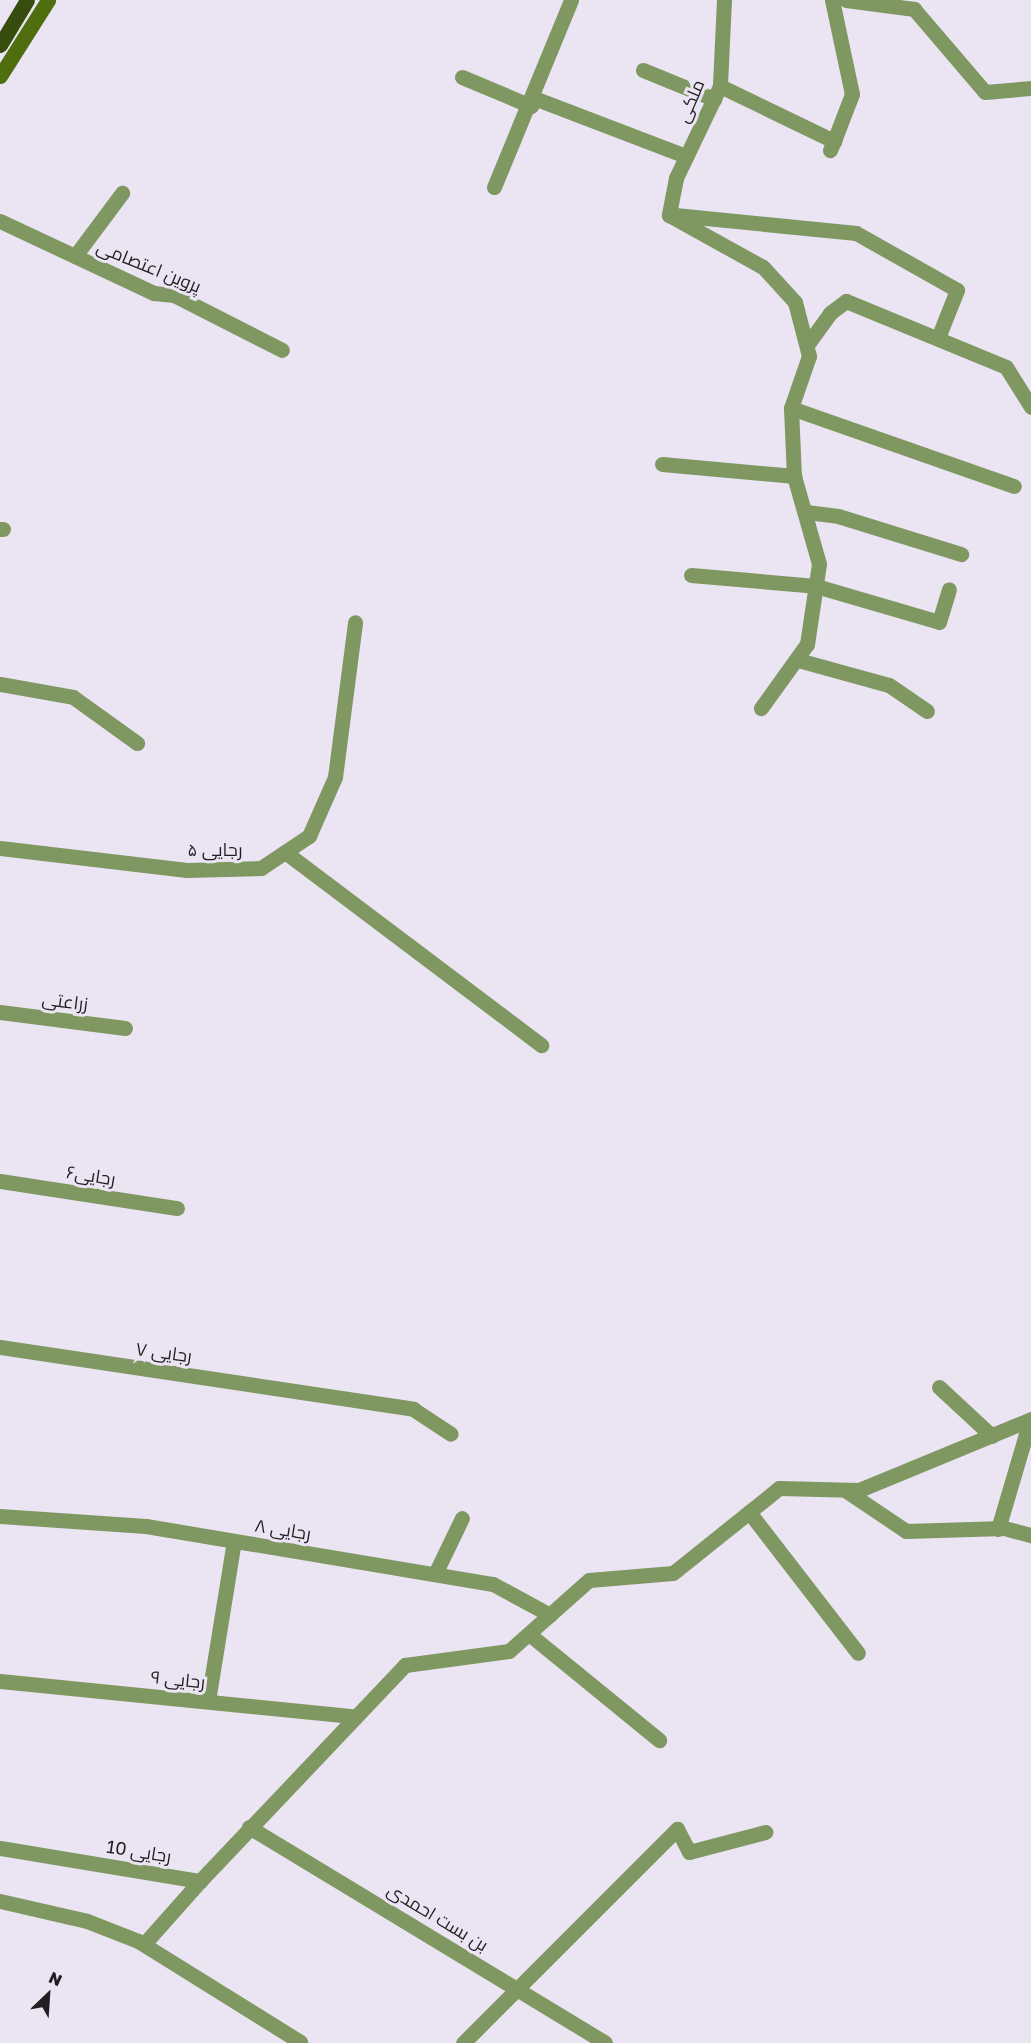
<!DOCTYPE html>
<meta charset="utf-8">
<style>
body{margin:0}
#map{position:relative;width:1031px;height:2043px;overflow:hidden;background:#ebe4f3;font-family:"Golos Text",Cairo,sans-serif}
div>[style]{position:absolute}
.minor>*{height:15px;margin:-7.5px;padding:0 7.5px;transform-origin:7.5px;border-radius:7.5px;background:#7f9761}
.secondary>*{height:15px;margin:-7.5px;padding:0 7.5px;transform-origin:7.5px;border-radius:7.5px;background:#4e6e10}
.primary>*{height:15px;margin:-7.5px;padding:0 7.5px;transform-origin:7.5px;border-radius:7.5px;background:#364d0d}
span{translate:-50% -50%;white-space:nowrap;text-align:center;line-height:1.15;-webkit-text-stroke:6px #ebe4f3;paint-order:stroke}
.street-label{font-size:18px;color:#201e23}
.north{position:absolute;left:18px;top:1965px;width:60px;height:60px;-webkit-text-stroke:4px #ebe4f3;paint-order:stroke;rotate:25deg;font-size:16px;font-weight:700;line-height:24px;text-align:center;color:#201e23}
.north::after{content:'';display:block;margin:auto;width:21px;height:27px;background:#201e23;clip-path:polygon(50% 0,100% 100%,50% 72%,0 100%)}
</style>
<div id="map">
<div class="minor">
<div style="left:724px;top:0;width:86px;rotate:92.7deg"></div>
<div style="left:720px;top:86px;width:102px;rotate:115.6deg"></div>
<div style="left:676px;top:178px;width:38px;rotate:101deg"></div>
<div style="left:669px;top:215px;width:107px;rotate:29deg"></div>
<div style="left:763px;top:267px;width:47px;rotate:47.6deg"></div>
<div style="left:795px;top:302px;width:56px;rotate:75.5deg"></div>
<div style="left:809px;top:356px;width:55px;rotate:109.1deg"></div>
<div style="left:791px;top:408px;width:68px;rotate:87.5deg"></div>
<div style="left:832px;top:0;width:96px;rotate:78deg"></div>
<div style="left:852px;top:94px;width:50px;rotate:111deg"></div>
<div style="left:846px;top:0;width:69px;rotate:7.5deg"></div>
<div style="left:914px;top:9px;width:109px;rotate:49.5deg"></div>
<div style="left:985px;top:92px;width:46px;rotate:-5deg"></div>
<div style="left:643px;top:70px;width:77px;rotate:22.2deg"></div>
<div style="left:462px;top:77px;width:75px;rotate:22.8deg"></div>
<div style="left:720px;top:86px;width:127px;rotate:25.8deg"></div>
<div style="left:834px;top:141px;width:10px;rotate:114deg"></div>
<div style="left:534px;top:98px;width:163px;rotate:20.9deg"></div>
<div style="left:494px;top:187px;width:202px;rotate:-67.6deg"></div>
<div style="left:675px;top:215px;width:182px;rotate:5.7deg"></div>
<div style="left:856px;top:233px;width:116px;rotate:29.4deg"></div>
<div style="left:957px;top:290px;width:52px;rotate:111.6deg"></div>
<div style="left:0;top:221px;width:170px;rotate:25.1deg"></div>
<div style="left:154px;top:293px;width:20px;rotate:6deg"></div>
<div style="left:174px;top:295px;width:121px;rotate:27deg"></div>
<div style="left:75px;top:256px;width:79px;rotate:-53.3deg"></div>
<div style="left:807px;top:345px;width:39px;rotate:-54deg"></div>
<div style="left:830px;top:313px;width:20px;rotate:-37deg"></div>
<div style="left:846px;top:301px;width:173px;rotate:22.4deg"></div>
<div style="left:1006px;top:367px;width:47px;rotate:58deg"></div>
<div style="left:791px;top:408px;width:236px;rotate:19.3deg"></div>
<div style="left:662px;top:464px;width:133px;rotate:5.2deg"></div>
<div style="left:794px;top:476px;width:91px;rotate:74.1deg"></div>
<div style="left:819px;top:564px;width:81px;rotate:98.5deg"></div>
<div style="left:807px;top:644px;width:79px;rotate:125.7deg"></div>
<div style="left:806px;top:512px;width:32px;rotate:7deg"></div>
<div style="left:838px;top:516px;width:129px;rotate:17.2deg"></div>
<div style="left:0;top:529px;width:3px"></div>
<div style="left:691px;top:575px;width:125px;rotate:5deg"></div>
<div style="left:816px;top:586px;width:128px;rotate:16.3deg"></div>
<div style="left:939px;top:622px;width:34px;rotate:-73deg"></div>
<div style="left:798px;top:660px;width:94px;rotate:15.4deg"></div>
<div style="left:889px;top:685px;width:46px;rotate:34.4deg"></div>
<div style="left:0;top:684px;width:74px;rotate:10.1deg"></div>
<div style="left:73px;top:697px;width:79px;rotate:35.7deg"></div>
<div style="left:0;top:848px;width:188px;rotate:6.7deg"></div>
<div style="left:187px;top:870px;width:74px;rotate:-1.5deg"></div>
<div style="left:261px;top:868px;width:58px;rotate:-33.7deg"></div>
<div style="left:309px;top:836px;width:64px;rotate:-66.2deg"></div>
<div style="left:335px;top:777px;width:156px;rotate:-82.6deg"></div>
<div style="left:285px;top:852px;width:321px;rotate:37deg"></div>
<div style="left:0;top:1012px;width:126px;rotate:7.3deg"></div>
<div style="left:0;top:1181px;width:179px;rotate:8.7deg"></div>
<div style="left:0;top:1347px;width:418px;rotate:8.5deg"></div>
<div style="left:413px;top:1409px;width:45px;rotate:33.3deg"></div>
<div style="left:939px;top:1387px;width:72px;rotate:42.8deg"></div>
<div style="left:845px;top:1490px;width:73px;rotate:33.9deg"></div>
<div style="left:906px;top:1531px;width:98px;rotate:-1.8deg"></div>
<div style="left:1004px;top:1528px;width:28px;rotate:15deg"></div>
<div style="left:749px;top:1512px;width:178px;rotate:52.3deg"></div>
<div style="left:0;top:1516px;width:146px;rotate:3.9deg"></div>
<div style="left:146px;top:1526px;width:352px;rotate:9.5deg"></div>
<div style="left:493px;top:1584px;width:65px;rotate:28.5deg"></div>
<div style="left:998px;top:1529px;width:114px;rotate:-73.6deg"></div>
<div style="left:435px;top:1574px;width:62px;rotate:-64.3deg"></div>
<div style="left:529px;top:1634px;width:168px;rotate:39.2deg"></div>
<div style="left:0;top:1681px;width:354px;rotate:5.7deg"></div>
<div style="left:208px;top:1701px;width:162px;rotate:-80.8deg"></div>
<div style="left:249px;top:1827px;width:416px;rotate:31.2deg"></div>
<div style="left:0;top:1848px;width:203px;rotate:9.4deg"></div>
<div style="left:200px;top:1881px;width:298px;rotate:-46.5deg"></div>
<div style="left:405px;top:1665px;width:105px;rotate:-7.7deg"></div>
<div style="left:509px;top:1651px;width:107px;rotate:-41.6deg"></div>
<div style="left:589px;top:1580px;width:84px;rotate:-4.8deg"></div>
<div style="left:673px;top:1573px;width:136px;rotate:-38.7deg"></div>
<div style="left:779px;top:1488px;width:80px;rotate:1.4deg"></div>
<div style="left:859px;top:1490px;width:186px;rotate:-22.4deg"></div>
<div style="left:0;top:1901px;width:89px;rotate:12.9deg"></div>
<div style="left:87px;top:1921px;width:55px;rotate:21.4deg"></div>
<div style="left:138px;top:1941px;width:191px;rotate:31.9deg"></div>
<div style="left:144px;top:1944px;width:84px;rotate:-48.4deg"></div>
<div style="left:463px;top:2043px;width:303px;rotate:-45deg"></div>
<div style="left:677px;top:1829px;width:26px;rotate:62deg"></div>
<div style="left:689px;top:1852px;width:79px;rotate:-14.7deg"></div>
</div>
<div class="secondary">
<div style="left:0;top:76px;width:90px;rotate:-57.7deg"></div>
</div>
<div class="primary">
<div style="left:0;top:45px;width:52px;rotate:-59deg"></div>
</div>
<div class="street-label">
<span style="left:690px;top:101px;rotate:-67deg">ملکی</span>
<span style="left:149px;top:266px;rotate:22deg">پروین اعتصامی</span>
<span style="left:215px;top:849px">رجایی ۵</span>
<span style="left:65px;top:1001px;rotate:7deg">زراعتی</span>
<span style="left:91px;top:1175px;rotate:9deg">رجایی۶</span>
<span style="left:164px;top:1352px;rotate:8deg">رجایی ۷</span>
<span style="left:283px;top:1529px;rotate:9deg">رجایی ۸</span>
<span style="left:178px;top:1679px;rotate:6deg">رجایی ۹</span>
<span style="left:139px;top:1851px;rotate:9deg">رجایی 10</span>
<span style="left:438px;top:1917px;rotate:31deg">بن بست احمدی</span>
</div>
<div class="north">N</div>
</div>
